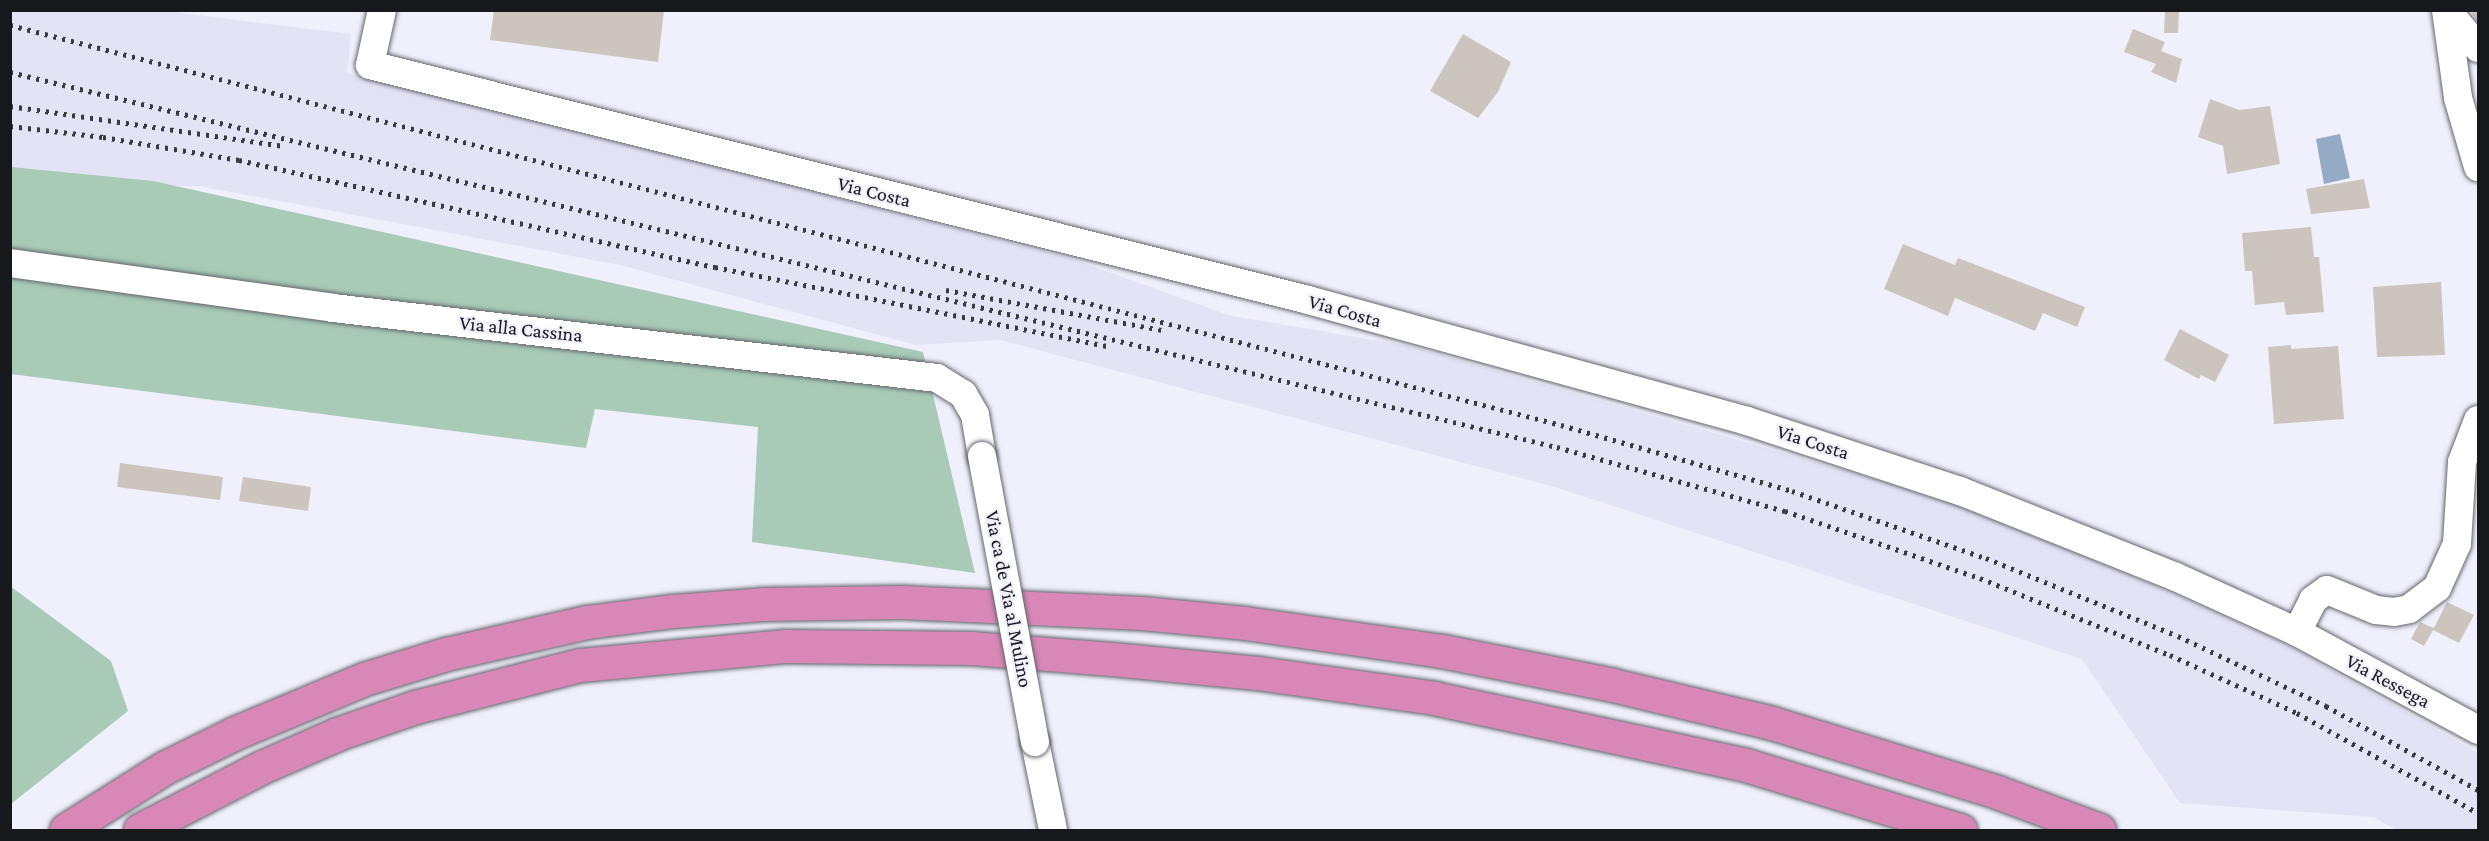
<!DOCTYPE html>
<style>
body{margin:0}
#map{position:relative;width:2489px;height:841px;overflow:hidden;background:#eff0fb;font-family:"Crimson Pro",serif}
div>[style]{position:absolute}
.built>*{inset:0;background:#e2e4f6}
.green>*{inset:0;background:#a8cab7}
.water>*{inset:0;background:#94abc6}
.building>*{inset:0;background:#ccc5bd}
.roads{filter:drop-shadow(0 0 2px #65666e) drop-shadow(0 0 2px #65666e)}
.minor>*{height:28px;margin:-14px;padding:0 14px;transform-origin:14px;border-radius:14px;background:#fff}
.trunk>*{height:33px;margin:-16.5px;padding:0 16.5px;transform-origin:16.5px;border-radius:16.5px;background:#d887b7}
.rail>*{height:4.5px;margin-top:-2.25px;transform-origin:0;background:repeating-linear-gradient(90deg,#393a3e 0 3px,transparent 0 9px)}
.bridges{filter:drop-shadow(0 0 2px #65666e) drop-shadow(0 0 2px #65666e)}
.minor-bridge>*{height:28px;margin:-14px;padding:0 14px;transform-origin:14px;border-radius:14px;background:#fff}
span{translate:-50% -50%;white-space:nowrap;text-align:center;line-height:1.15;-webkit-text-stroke:4.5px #eff0fb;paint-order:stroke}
.street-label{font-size:20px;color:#17181b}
.frame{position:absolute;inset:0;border:12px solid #17181b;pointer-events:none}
</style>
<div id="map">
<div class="built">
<div style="clip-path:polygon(11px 11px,166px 11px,351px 34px,347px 73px,1073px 259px,1228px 315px,1409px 346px,1983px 510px,2286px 644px,2478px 753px,2478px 830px,2396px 830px,2374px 817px,2180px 803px,2082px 659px,1555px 487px,1000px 340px,916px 345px,620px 265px,199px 186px,11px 185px)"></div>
</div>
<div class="green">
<div style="clip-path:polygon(11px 167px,153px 181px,923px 352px,975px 573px,752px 542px,758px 427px,595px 409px,586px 448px,11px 374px)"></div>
<div style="clip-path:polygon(10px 586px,111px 661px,128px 711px,11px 804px)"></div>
</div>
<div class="water">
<div style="clip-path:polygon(2340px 134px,2350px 178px,2324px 184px,2316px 139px)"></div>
</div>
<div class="building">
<div style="clip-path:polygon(494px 10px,664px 10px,658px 62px,490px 40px)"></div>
<div style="clip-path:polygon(2165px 10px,2179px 10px,2178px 33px,2164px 33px)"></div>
<div style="clip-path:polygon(2476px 10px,2478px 10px,2478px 23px,2472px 13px)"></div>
<div style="clip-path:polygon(2133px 29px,2165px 42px,2161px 51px,2182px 59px,2176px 83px,2151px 72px,2156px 64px,2124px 52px)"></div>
<div style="clip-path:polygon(1463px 34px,1511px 62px,1498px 92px,1478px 118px,1430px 91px)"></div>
<div style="clip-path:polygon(2210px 99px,2239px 110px,2270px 106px,2280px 164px,2227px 174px,2223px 146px,2198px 137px)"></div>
<div style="clip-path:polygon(2364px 179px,2370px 208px,2311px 214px,2306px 189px)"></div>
<div style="clip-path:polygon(2311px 227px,2314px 257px,2319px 257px,2324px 312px,2286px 315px,2284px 302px,2255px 305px,2252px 271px,2245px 271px,2242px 233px)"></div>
<div style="clip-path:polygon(1903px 244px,1955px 265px,1958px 258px,2085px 307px,2077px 327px,2043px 313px,2035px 331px,1955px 298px,1948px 316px,1884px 289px)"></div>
<div style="clip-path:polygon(2441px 282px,2445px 355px,2377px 357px,2373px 287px)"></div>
<div style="clip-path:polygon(2180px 329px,2229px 355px,2215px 382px,2201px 375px,2199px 379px,2164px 360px)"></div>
<div style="clip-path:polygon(2291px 345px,2291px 349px,2338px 346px,2344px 419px,2274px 424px,2268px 347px)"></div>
<div style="clip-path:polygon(120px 463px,223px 477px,220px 500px,117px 487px)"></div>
<div style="clip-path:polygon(243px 477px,311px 487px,308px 511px,239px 501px)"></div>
<div style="clip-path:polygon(2447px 602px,2474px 615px,2459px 643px,2433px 630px,2424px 646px,2411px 639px,2420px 622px,2434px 628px)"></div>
</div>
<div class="roads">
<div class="minor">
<div style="left:382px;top:10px;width:56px;rotate:102.3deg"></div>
<div style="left:370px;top:65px;width:967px;rotate:14.06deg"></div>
<div style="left:1308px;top:300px;width:455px;rotate:15.4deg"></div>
<div style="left:1747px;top:421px;width:224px;rotate:18.2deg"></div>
<div style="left:1960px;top:491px;width:232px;rotate:21.7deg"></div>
<div style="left:2176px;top:577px;width:133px;rotate:24.4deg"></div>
<div style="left:2297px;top:632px;width:206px;rotate:28.4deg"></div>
<div style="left:2446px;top:10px;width:89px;rotate:82.2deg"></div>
<div style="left:2458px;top:98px;width:72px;rotate:73.8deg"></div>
<div style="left:2447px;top:10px;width:49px;rotate:50.8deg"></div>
<div style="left:10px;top:263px;width:326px;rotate:7.9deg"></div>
<div style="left:333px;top:308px;width:608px;rotate:6.61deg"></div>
<div style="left:937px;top:378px;width:31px;rotate:32deg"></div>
<div style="left:963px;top:394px;width:24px;rotate:60deg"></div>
<div style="left:975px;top:415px;width:42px;rotate:80.3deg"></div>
<div style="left:2297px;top:632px;width:36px;rotate:-63deg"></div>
<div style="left:2313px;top:600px;width:17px;rotate:-36deg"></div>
<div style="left:2327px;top:590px;width:53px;rotate:22.2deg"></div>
<div style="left:2376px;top:610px;width:18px;rotate:6deg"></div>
<div style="left:2394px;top:612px;width:15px;rotate:-11deg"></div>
<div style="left:2409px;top:609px;width:35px;rotate:-37deg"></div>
<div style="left:2437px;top:588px;width:48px;rotate:-65.6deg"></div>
<div style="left:2457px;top:544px;width:82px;rotate:-86.5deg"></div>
<div style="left:2462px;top:462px;width:45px;rotate:-69.1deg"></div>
<div style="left:1035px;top:742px;width:90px;rotate:78.4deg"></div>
</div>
<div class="trunk">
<div style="left:66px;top:830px;width:116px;rotate:-32.3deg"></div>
<div style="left:164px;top:768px;width:79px;rotate:-26.2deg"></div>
<div style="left:235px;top:733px;width:140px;rotate:-22.7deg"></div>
<div style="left:364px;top:679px;width:86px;rotate:-17deg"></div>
<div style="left:446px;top:654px;width:145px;rotate:-12.8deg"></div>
<div style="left:587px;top:622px;width:87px;rotate:-7.3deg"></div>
<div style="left:673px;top:611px;width:90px;rotate:-4.4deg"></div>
<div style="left:763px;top:604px;width:138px;rotate:-0.8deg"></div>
<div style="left:901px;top:602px;width:241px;rotate:2.6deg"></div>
<div style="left:1142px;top:613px;width:103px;rotate:5.5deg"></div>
<div style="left:1245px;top:623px;width:199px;rotate:8.1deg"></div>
<div style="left:1442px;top:651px;width:174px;rotate:11.2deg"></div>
<div style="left:1613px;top:685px;width:163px;rotate:13.4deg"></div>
<div style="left:1772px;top:723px;width:235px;rotate:17deg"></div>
<div style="left:1997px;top:792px;width:109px;rotate:20.4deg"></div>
<div style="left:140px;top:830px;width:137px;rotate:-27.3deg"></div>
<div style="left:262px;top:767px;width:82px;rotate:-23.7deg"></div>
<div style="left:337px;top:734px;width:83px;rotate:-19.1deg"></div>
<div style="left:415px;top:707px;width:170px;rotate:-14.3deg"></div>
<div style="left:580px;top:665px;width:207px;rotate:-5.3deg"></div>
<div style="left:786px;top:646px;width:185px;rotate:0.6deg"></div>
<div style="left:971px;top:648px;width:141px;rotate:4.5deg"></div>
<div style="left:1112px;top:659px;width:146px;rotate:5.5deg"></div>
<div style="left:1257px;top:673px;width:179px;rotate:8deg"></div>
<div style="left:1434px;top:698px;width:319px;rotate:12.1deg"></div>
<div style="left:1746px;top:765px;width:224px;rotate:16.9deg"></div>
</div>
</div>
<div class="rail">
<div style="left:10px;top:25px;width:1602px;rotate:14.46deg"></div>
<div style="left:1561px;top:425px;width:240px;rotate:15.9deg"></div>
<div style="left:1792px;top:491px;width:205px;rotate:19.1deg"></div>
<div style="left:1986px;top:558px;width:207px;rotate:22.1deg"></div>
<div style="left:2178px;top:636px;width:164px;rotate:25.3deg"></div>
<div style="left:2326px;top:706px;width:174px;rotate:28.9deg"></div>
<div style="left:10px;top:72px;width:1592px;rotate:13.63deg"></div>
<div style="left:1557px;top:447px;width:237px;rotate:15.7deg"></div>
<div style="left:1785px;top:511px;width:206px;rotate:19deg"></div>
<div style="left:1980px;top:578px;width:205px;rotate:22.1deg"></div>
<div style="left:2170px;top:655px;width:140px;rotate:24.5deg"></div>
<div style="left:2297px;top:713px;width:207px;rotate:28.9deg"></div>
<div style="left:10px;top:106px;width:277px;rotate:8.3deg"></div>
<div style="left:10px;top:126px;width:94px;rotate:6.7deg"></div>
<div style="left:103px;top:137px;width:138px;rotate:9.6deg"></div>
<div style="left:239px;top:160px;width:488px;rotate:12.7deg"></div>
<div style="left:715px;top:267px;width:401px;rotate:11.4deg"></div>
<div style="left:946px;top:290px;width:219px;rotate:10.5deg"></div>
</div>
<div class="bridges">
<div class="minor-bridge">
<div style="left:982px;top:456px;width:291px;rotate:79.5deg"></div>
</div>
</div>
<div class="street-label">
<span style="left:874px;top:192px;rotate:14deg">Via Costa</span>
<span style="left:1345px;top:311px;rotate:16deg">Via Costa</span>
<span style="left:521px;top:329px;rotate:6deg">Via alla Cassina</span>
<span style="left:1813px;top:442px;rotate:18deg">Via Costa</span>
<span style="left:1009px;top:599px;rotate:79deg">Via ca de Via al Mulino</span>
<span style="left:2388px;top:681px;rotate:28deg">Via Ressega</span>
</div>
<div class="frame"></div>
</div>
